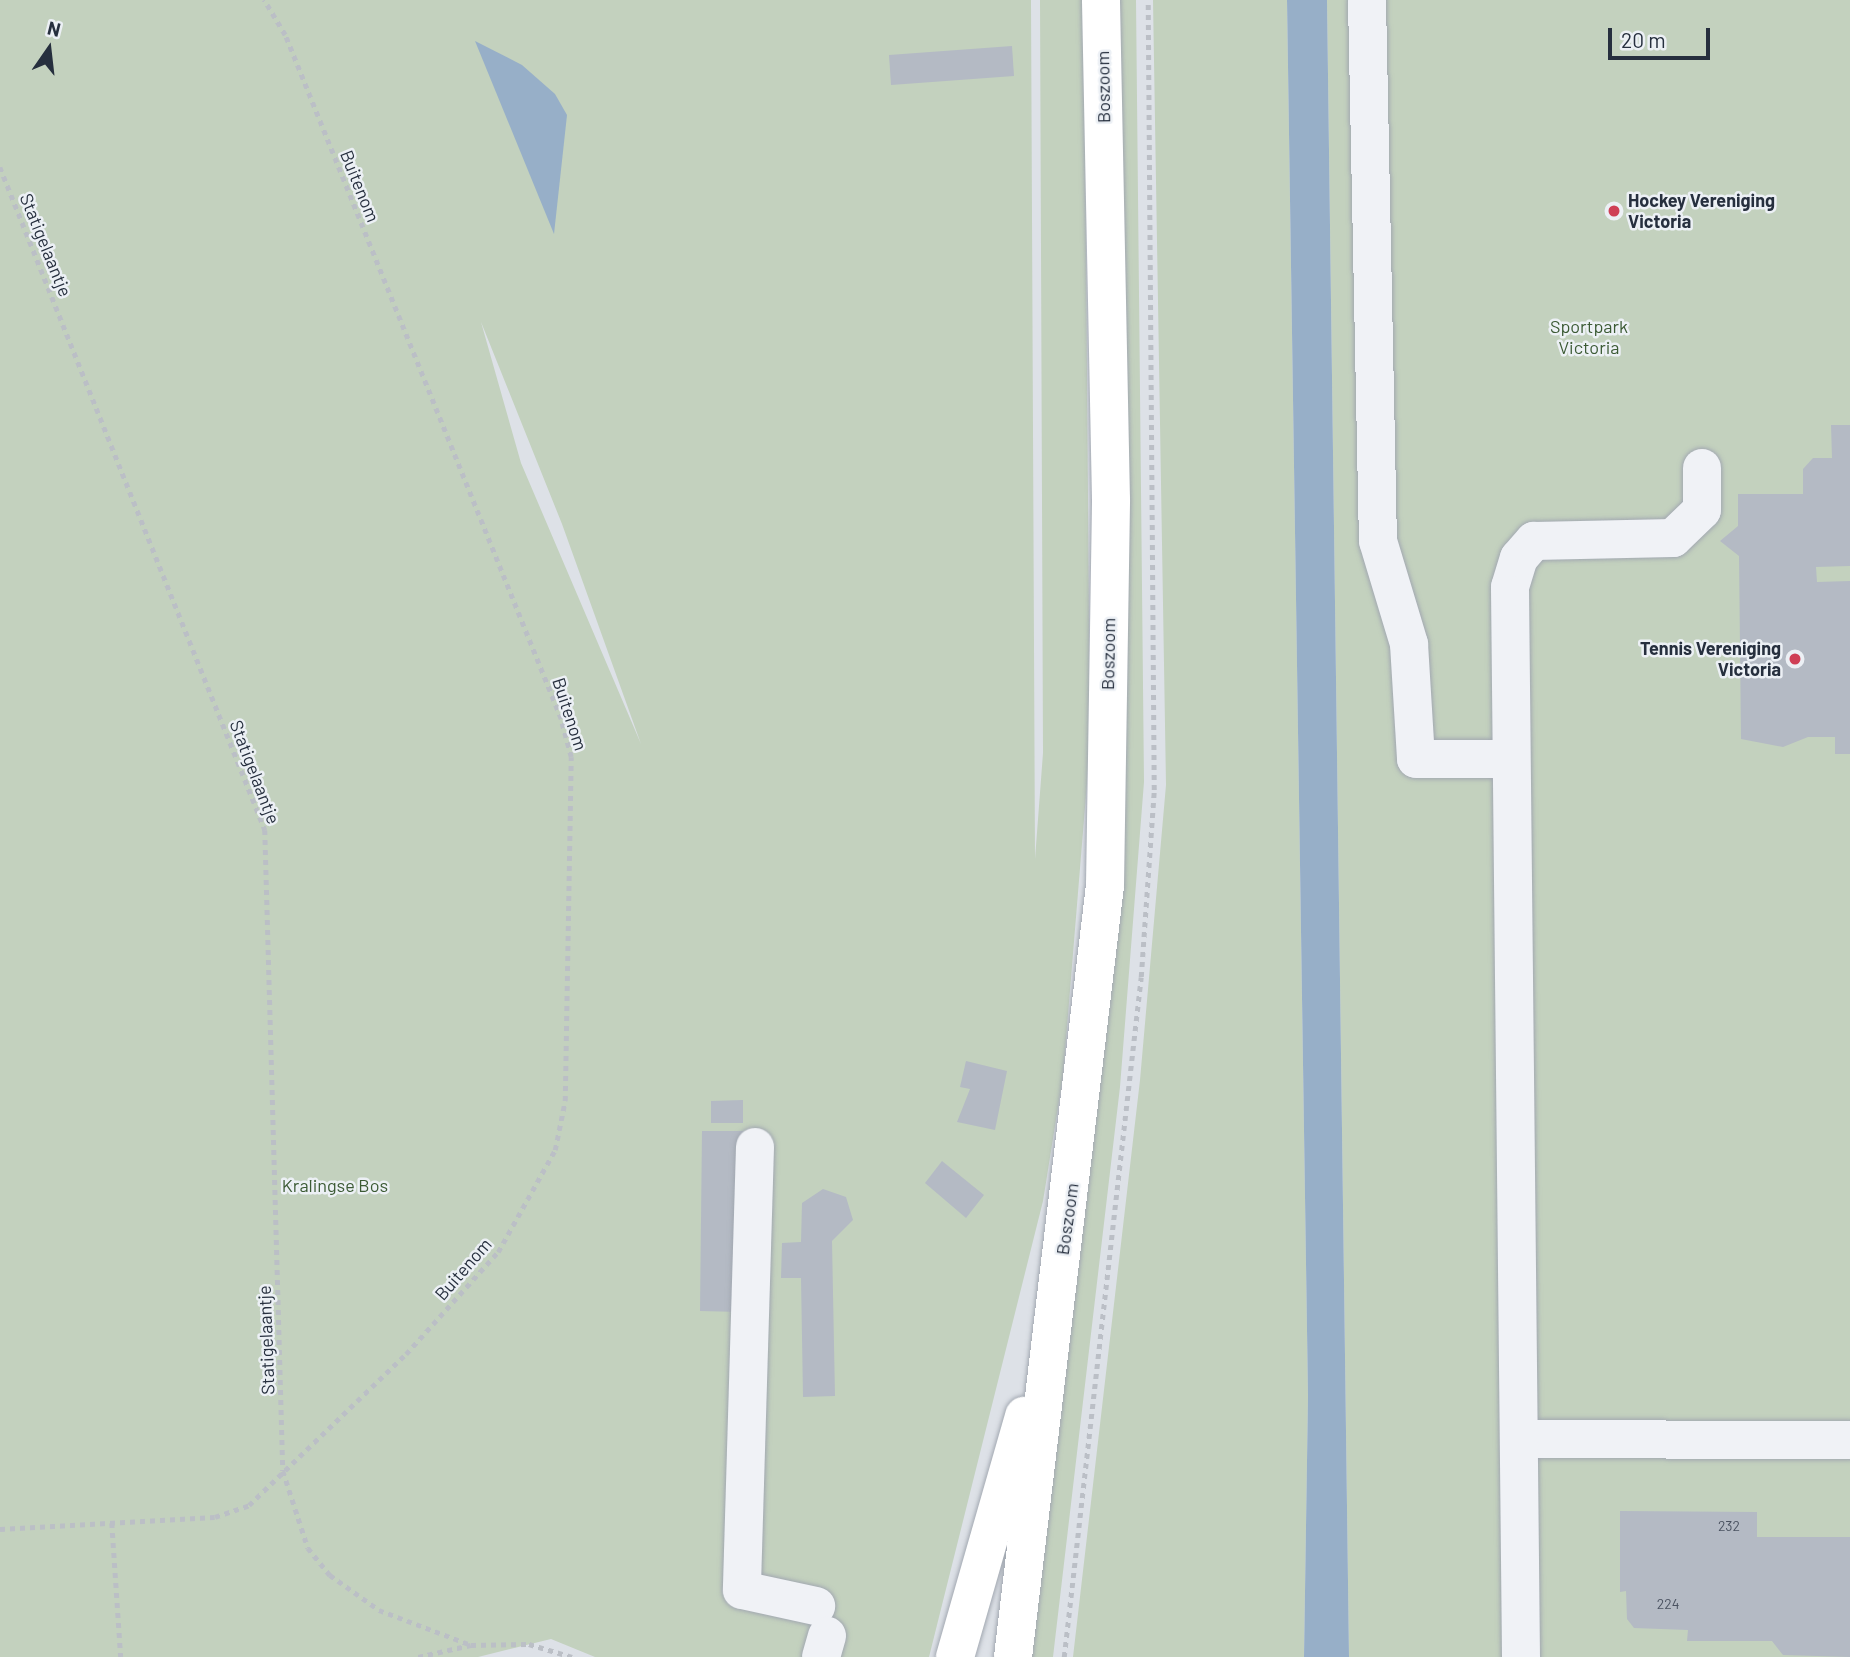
<!DOCTYPE html>
<style>
body{margin:0}
#map{position:relative;width:1850px;height:1657px;overflow:hidden;background:#dde1e7;font-family:Barlow,sans-serif}
div>[style]{position:absolute}
.green>*{inset:0;background:#c3d1be}
.water>*{inset:0;background:#97afc8}
.building>*{inset:0;background:#b4bac4}
.path>*{height:4.5px;margin-top:-2.25px;transform-origin:0;background:repeating-linear-gradient(90deg,#bbbfc6 0 5px,transparent 0 10px)}
.roads{filter:drop-shadow(0 0 2px #a2a8b1) drop-shadow(0 0 2px #a2a8b1)}
.minor>*{height:38px;margin:-19px;padding:0 19px;transform-origin:19px;border-radius:19px;background:#f0f2f6}
.major>*{height:38px;margin:-19px;padding:0 19px;transform-origin:19px;border-radius:19px;background:#fff}
.dots>*{width:19px;height:19px;translate:-50% -50%;box-sizing:border-box;border:4px solid #ecf0f5;border-radius:50%}
span{translate:-50% -50%;white-space:nowrap;text-align:center;line-height:1.15;-webkit-text-stroke:5px #ecf0f5;paint-order:stroke}
.number-label{font-size:14px;color:#4a5260}
.number-label span{-webkit-text-stroke-width:0}
.street-label{font-size:18px;color:#262f3e}
.poi-label{font-size:18px;color:#262f3e;font-weight:700}
.left{translate:0 -50%;text-align:left}
.right{translate:-100% -50%;text-align:right}
.park-label{font-size:18px;color:#3b5a34}
.north{position:absolute;left:14px;top:14px;width:70px;height:70px;-webkit-text-stroke:5px #ecf0f5;paint-order:stroke;rotate:14deg;font-size:19px;font-weight:700;line-height:28px;text-align:center;color:#262f3e}
.north::after{content:'';display:block;margin:auto;width:24px;height:32px;background:#262f3e;clip-path:polygon(50% 0,100% 100%,50% 72%,0 100%)}
.scale{position:absolute;left:1608px;top:28px;width:102px;height:32px;box-sizing:border-box;border:4px solid #262f3e;border-top:0;padding-left:9px;font-size:21px;line-height:24px;white-space:nowrap;color:#262f3e;-webkit-text-stroke:5px #ecf0f5;paint-order:stroke}
</style>
<div id="map">
<div class="green">
<div style="clip-path:polygon(evenodd,0 0,1031px 0,1035px 859px,1043px 753px,1040px 0,1084px 0,1090px 746px,1063px 1076px,1043px 1201px,929px 1657px,595px 1657px,551px 1639px,478px 1657px,0 1657px,0 0,481px 322px,562px 524px,641px 744px,521px 463px,481px 322px)"></div>
<div style="clip-path:polygon(1116px 0,1136px 0,1144px 782px,1120px 1087px,1053px 1657px,1023px 1657px,1100px 1083px)"></div>
<div style="clip-path:polygon(1153px 0,1287px 0,1308px 1396px,1304px 1657px,1073px 1657px,1140px 1080px,1166px 785px)"></div>
<div style="clip-path:polygon(1327px 0,1850px 0,1850px 1657px,1349px 1657px)"></div>
</div>
<div class="water">
<div style="clip-path:polygon(1287px 0,1327px 0,1349px 1657px,1304px 1657px,1308px 1396px)"></div>
<div style="clip-path:polygon(475px 41px,522px 65px,555px 94px,567px 115px,554px 234px)"></div>
</div>
<div class="building">
<div style="clip-path:polygon(1012px 46px,1014px 76px,891px 85px,889px 55px)"></div>
<div style="clip-path:polygon(1831px 425px,1850px 425px,1850px 566px,1816px 567px,1817px 582px,1850px 581px,1850px 754px,1835px 754px,1835px 737px,1808px 737px,1783px 747px,1741px 739px,1739px 556px,1720px 541px,1738px 526px,1738px 494px,1803px 494px,1803px 469px,1813px 458px,1832px 458px)"></div>
<div style="clip-path:polygon(966px 1061px,1007px 1071px,995px 1130px,957px 1122px,970px 1089px,960px 1087px)"></div>
<div style="clip-path:polygon(743px 1100px,743px 1123px,711px 1123px,711px 1101px)"></div>
<div style="clip-path:polygon(702px 1131px,743px 1131px,741px 1312px,700px 1311px)"></div>
<div style="clip-path:polygon(942px 1161px,984px 1195px,966px 1218px,925px 1183px)"></div>
<div style="clip-path:polygon(823px 1189px,846px 1197px,853px 1220px,832px 1241px,835px 1396px,803px 1397px,801px 1278px,781px 1278px,782px 1243px,801px 1242px,802px 1203px)"></div>
<div style="clip-path:polygon(1620px 1511px,1757px 1512px,1757px 1537px,1850px 1537px,1850px 1657px,1783px 1655px,1772px 1641px,1687px 1641px,1688px 1630px,1634px 1628px,1627px 1619px,1626px 1591px,1620px 1592px)"></div>
</div>
<div class="path">
<div style="left:0;top:167px;width:714px;rotate:68.21deg"></div>
<div style="left:265px;top:830px;width:641px;rotate:88.39deg"></div>
<div style="left:283px;top:1471px;width:81px;rotate:72deg"></div>
<div style="left:308px;top:1548px;width:35px;rotate:51deg"></div>
<div style="left:330px;top:1575px;width:60px;rotate:35.5deg"></div>
<div style="left:379px;top:1610px;width:98px;rotate:20.8deg"></div>
<div style="left:112px;top:1523px;width:134px;rotate:86.2deg"></div>
<div style="left:0;top:1529px;width:215px;rotate:-3.2deg"></div>
<div style="left:215px;top:1517px;width:36px;rotate:-19deg"></div>
<div style="left:249px;top:1505px;width:218px;rotate:-43.9deg"></div>
<div style="left:406px;top:1354px;width:137px;rotate:-48deg"></div>
<div style="left:498px;top:1252px;width:117px;rotate:-60.8deg"></div>
<div style="left:555px;top:1150px;width:50px;rotate:-78.5deg"></div>
<div style="left:565px;top:1101px;width:344px;rotate:-89deg"></div>
<div style="left:571px;top:757px;width:39px;rotate:-105deg"></div>
<div style="left:561px;top:719px;width:738px;rotate:-111.97deg"></div>
<div style="left:285px;top:35px;width:41px;rotate:-121deg"></div>
<div style="left:418px;top:1657px;width:54px;rotate:-12.8deg"></div>
<div style="left:471px;top:1645px;width:58px;rotate:-1deg"></div>
<div style="left:529px;top:1644px;width:45px;rotate:16.8deg"></div>
<div style="left:1064px;top:1657px;width:684px;rotate:-83.54deg"></div>
<div style="left:1141px;top:977px;width:187px;rotate:-86deg"></div>
<div style="left:1154px;top:790px;width:790px;rotate:-90.44deg"></div>
</div>
<div class="roads">
<div class="minor">
<div style="left:1367px;top:0;width:541px;rotate:88.84deg"></div>
<div style="left:1378px;top:541px;width:108px;rotate:73.2deg"></div>
<div style="left:1409px;top:644px;width:115px;rotate:86.5deg"></div>
<div style="left:1416px;top:759px;width:93px"></div>
<div style="left:755px;top:1147px;width:443px;rotate:91.7deg"></div>
<div style="left:742px;top:1590px;width:76px;rotate:12.2deg"></div>
<div style="left:1519px;top:1439px;width:331px;rotate:0.2deg"></div>
<div style="left:821px;top:1657px;width:22px;rotate:-74deg"></div>
<div style="left:1521px;top:1657px;width:1070px;rotate:-90.59deg"></div>
<div style="left:1510px;top:587px;width:30px;rotate:-73deg"></div>
<div style="left:1519px;top:558px;width:23px;rotate:-49deg"></div>
<div style="left:1534px;top:541px;width:139px;rotate:-1.2deg"></div>
<div style="left:1673px;top:538px;width:40px;rotate:-44deg"></div>
<div style="left:1702px;top:510px;width:42px;rotate:-90deg"></div>
</div>
<div class="major">
<div style="left:955px;top:1657px;width:251px;rotate:-74deg"></div>
<div style="left:1013px;top:1657px;width:777px;rotate:-83.2deg"></div>
<div style="left:1105px;top:885px;width:385px;rotate:-89.1deg"></div>
<div style="left:1111px;top:500px;width:500px;rotate:-91.15deg"></div>
</div>
</div>
<div class="dots">
<div style="left:1614px;top:211px;background:#cf3f56"></div>
<div style="left:1795px;top:659px;background:#cf3f56"></div>
</div>
<div class="number-label">
<span style="left:1729px;top:1526px">232</span>
<span style="left:1668px;top:1604px">224</span>
</div>
<div class="street-label">
<span style="left:1103px;top:87px;rotate:-91deg">Boszoom</span>
<span style="left:360px;top:186px;rotate:68deg">Buitenom</span>
<span style="left:46px;top:245px;rotate:68deg">Statigelaantje</span>
<span style="left:1108px;top:654px;rotate:-89deg">Boszoom</span>
<span style="left:570px;top:714px;rotate:72deg">Buitenom</span>
<span style="left:255px;top:772px;rotate:69deg">Statigelaantje</span>
<span style="left:1067px;top:1219px;rotate:-82deg">Boszoom</span>
<span style="left:463px;top:1269px;rotate:-49deg">Buitenom</span>
<span style="left:266px;top:1340px;rotate:-92deg">Statigelaantje</span>
</div>
<div class="poi-label">
<span class="left" style="left:1628px;top:211px">Hockey Vereniging<br>Victoria</span>
<span class="right" style="left:1781px;top:659px">Tennis Vereniging<br>Victoria</span>
</div>
<div class="park-label">
<span style="left:1589px;top:337px">Sportpark<br>Victoria</span>
<span style="left:335px;top:1185px">Kralingse Bos</span>
</div>
<div class="north">N</div>
<div class="scale">20 m</div>
</div>
